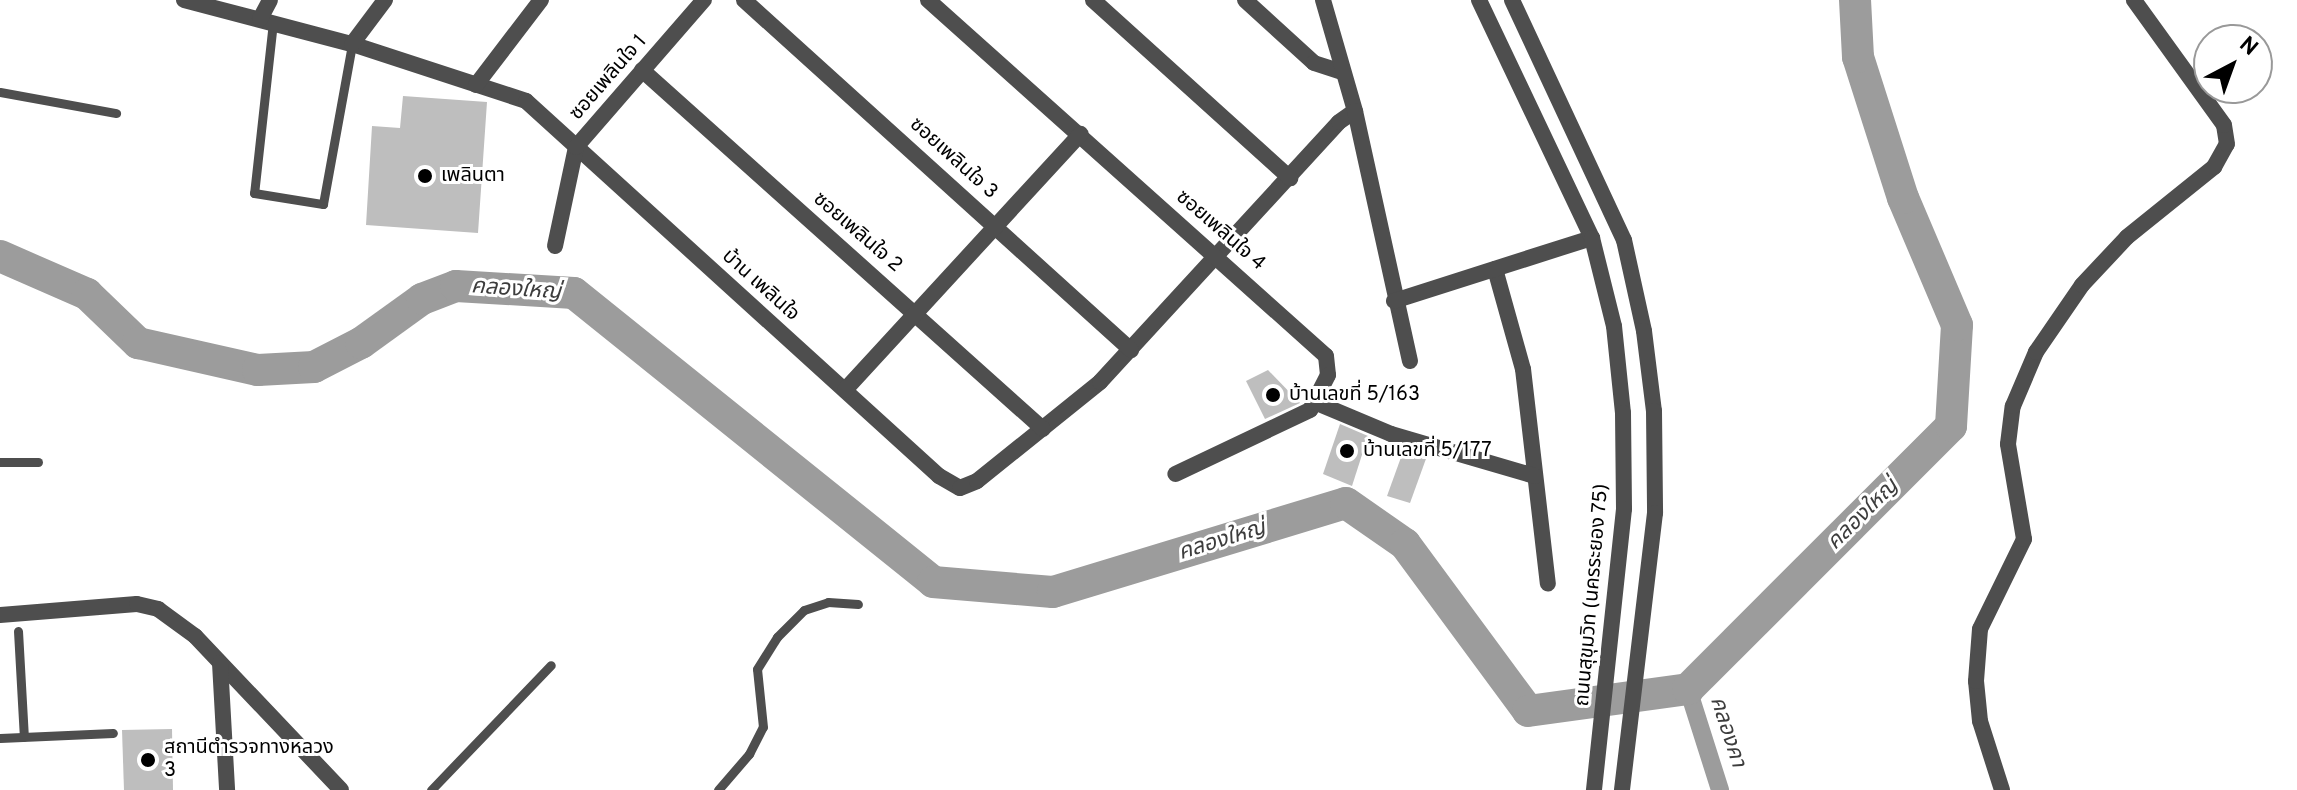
<!DOCTYPE html>
<meta charset="utf-8">
<style>
body{margin:0}
#map{position:relative;width:2297px;height:790px;overflow:hidden;background:#fff;font-family:Overpass,"Noto Sans Thai",sans-serif}
div>[style]{position:absolute}
.canal>*{height:18px;margin:-9px;padding:0 9px;transform-origin:9px;border-radius:9px;background:#9c9c9c}
.river>*{height:32px;margin:-16px;padding:0 16px;transform-origin:16px;border-radius:16px;background:#9c9c9c}
.building>*{inset:0;background:#bebebe}
.service>*{height:9px;margin:-4.5px;padding:0 4.5px;transform-origin:4.5px;border-radius:4.5px;background:#4e4e4e}
.minor>*{height:16px;margin:-8px;padding:0 8px;transform-origin:8px;border-radius:8px;background:#4e4e4e}
.tertiary>*{height:16px;margin:-8px;padding:0 8px;transform-origin:8px;border-radius:8px;background:#4e4e4e}
.dots>*{width:22px;height:22px;translate:-50% -50%;box-sizing:border-box;border:4px solid #fff;border-radius:50%}
span{translate:-50% -50%;white-space:nowrap;text-align:center;line-height:1.15;-webkit-text-stroke:6px #fff;paint-order:stroke}
.street-label{font-size:20px;color:#000}
.poi-label{font-size:20px;color:#000}
.left{translate:0 -50%;text-align:left}
.water-label{font-size:22px;color:#3d3d3d;font-style:italic}
.north{position:absolute;left:2193px;top:24px;width:80px;height:80px;box-sizing:border-box;background:#fff;border:2px solid #999;border-radius:50%;rotate:41deg;font-size:22px;font-weight:700;line-height:32px;text-align:center;color:#000}
.north::after{content:'';display:block;margin:auto;width:28px;height:36px;background:#000;clip-path:polygon(50% 0,100% 100%,50% 72%,0 100%)}
</style>
<div id="map">
<div class="canal">
<div style="left:1688px;top:689px;width:106px;rotate:72.4deg"></div>
</div>
<div class="river">
<div style="left:0;top:256px;width:95px;rotate:23.6deg"></div>
<div style="left:87px;top:294px;width:71px;rotate:43.9deg"></div>
<div style="left:138px;top:343px;width:123px;rotate:12.7deg"></div>
<div style="left:258px;top:370px;width:56px;rotate:-3.1deg"></div>
<div style="left:314px;top:367px;width:53px;rotate:-27.1deg"></div>
<div style="left:361px;top:343px;width:75px;rotate:-35.8deg"></div>
<div style="left:422px;top:299px;width:36px;rotate:-21deg"></div>
<div style="left:456px;top:286px;width:118px;rotate:3.4deg"></div>
<div style="left:574px;top:293px;width:461px;rotate:38.8deg"></div>
<div style="left:933px;top:582px;width:120px;rotate:4.8deg"></div>
<div style="left:1053px;top:592px;width:306px;rotate:-16.9deg"></div>
<div style="left:1346px;top:503px;width:72px;rotate:34.8deg"></div>
<div style="left:1405px;top:544px;width:207px;rotate:53.6deg"></div>
<div style="left:1528px;top:711px;width:162px;rotate:-7.8deg"></div>
<div style="left:1688px;top:689px;width:372px;rotate:-45deg"></div>
<div style="left:1951px;top:426px;width:101px;rotate:-86.6deg"></div>
<div style="left:1957px;top:325px;width:138px;rotate:-113deg"></div>
<div style="left:1903px;top:198px;width:148px;rotate:-107.7deg"></div>
<div style="left:1858px;top:57px;width:57px;rotate:-93deg"></div>
</div>
<div class="building">
<div style="clip-path:polygon(403px 96px,487px 102px,478px 233px,366px 225px,372px 126px,400px 128px)"></div>
<div style="clip-path:polygon(1268px 370px,1300px 403px,1265px 419px,1246px 381px)"></div>
<div style="clip-path:polygon(1340px 424px,1368px 436px,1352px 486px,1323px 474px)"></div>
<div style="clip-path:polygon(1404px 449px,1427px 456px,1410px 503px,1387px 496px)"></div>
<div style="clip-path:polygon(172px 729px,173px 790px,124px 790px,122px 730px)"></div>
</div>
<div class="service">
<div style="left:273px;top:22px;width:172px;rotate:96.3deg"></div>
<div style="left:254px;top:193px;width:70px;rotate:9.1deg"></div>
<div style="left:323px;top:204px;width:163px;rotate:-79.7deg"></div>
<div style="left:0;top:92px;width:118px;rotate:10.3deg"></div>
<div style="left:0;top:462px;width:38px"></div>
<div style="left:18px;top:631px;width:106px;rotate:86.8deg"></div>
<div style="left:0;top:738px;width:113px;rotate:-2.5deg"></div>
<div style="left:431px;top:790px;width:173px;rotate:-46.2deg"></div>
<div style="left:718px;top:790px;width:48px;rotate:-49.3deg"></div>
<div style="left:749px;top:754px;width:30px;rotate:-63deg"></div>
<div style="left:763px;top:727px;width:58px;rotate:-95.9deg"></div>
<div style="left:757px;top:669px;width:38px;rotate:-58deg"></div>
<div style="left:777px;top:637px;width:38px;rotate:-45deg"></div>
<div style="left:804px;top:610px;width:25px;rotate:-18deg"></div>
<div style="left:828px;top:602px;width:30px;rotate:4deg"></div>
</div>
<div class="minor">
<div style="left:184px;top:0;width:174px;rotate:14.7deg"></div>
<div style="left:352px;top:44px;width:183px;rotate:18.1deg"></div>
<div style="left:526px;top:101px;width:558px;rotate:42.24deg"></div>
<div style="left:939px;top:476px;width:24px;rotate:30deg"></div>
<div style="left:960px;top:488px;width:18px;rotate:-22deg"></div>
<div style="left:977px;top:481px;width:158px;rotate:-38.8deg"></div>
<div style="left:1100px;top:382px;width:353px;rotate:-47.4deg"></div>
<div style="left:1339px;top:122px;width:19px;rotate:-35deg"></div>
<div style="left:744px;top:0;width:522px;rotate:42.13deg"></div>
<div style="left:928px;top:0;width:534px;rotate:41.81deg"></div>
<div style="left:1326px;top:356px;width:19px;rotate:84deg"></div>
<div style="left:1328px;top:375px;width:39px;rotate:117deg"></div>
<div style="left:1310px;top:410px;width:149px;rotate:154.6deg"></div>
<div style="left:1093px;top:0;width:266px;rotate:42.1deg"></div>
<div style="left:1245px;top:0;width:93px;rotate:42.4deg"></div>
<div style="left:1314px;top:63px;width:29px;rotate:18deg"></div>
<div style="left:1323px;top:0;width:116px;rotate:73.9deg"></div>
<div style="left:1355px;top:111px;width:256px;rotate:77.6deg"></div>
<div style="left:260px;top:19px;width:21px;rotate:-62deg"></div>
<div style="left:352px;top:44px;width:55px;rotate:-53.1deg"></div>
<div style="left:642px;top:70px;width:538px;rotate:41.84deg"></div>
<div style="left:476px;top:85px;width:107px;rotate:-52.6deg"></div>
<div style="left:555px;top:246px;width:101px;rotate:-78deg"></div>
<div style="left:576px;top:147px;width:195px;rotate:-49deg"></div>
<div style="left:1495px;top:269px;width:104px;rotate:74.4deg"></div>
<div style="left:1523px;top:369px;width:216px;rotate:83.4deg"></div>
<div style="left:1394px;top:301px;width:208px;rotate:-17.7deg"></div>
<div style="left:845px;top:390px;width:348px;rotate:-47.4deg"></div>
<div style="left:1317px;top:403px;width:80px;rotate:22.7deg"></div>
<div style="left:1391px;top:434px;width:150px;rotate:16.3deg"></div>
<div style="left:0;top:615px;width:137px;rotate:-4.6deg"></div>
<div style="left:137px;top:604px;width:22px;rotate:13deg"></div>
<div style="left:158px;top:609px;width:46px;rotate:36.1deg"></div>
<div style="left:195px;top:636px;width:212px;rotate:46.5deg"></div>
<div style="left:220px;top:663px;width:127px;rotate:86.8deg"></div>
<div style="left:2002px;top:790px;width:72px;rotate:-107.7deg"></div>
<div style="left:1980px;top:721px;width:40px;rotate:-95.7deg"></div>
<div style="left:1976px;top:681px;width:52px;rotate:-85.6deg"></div>
<div style="left:1980px;top:629px;width:100px;rotate:-63.9deg"></div>
<div style="left:2024px;top:539px;width:96px;rotate:-99.6deg"></div>
<div style="left:2008px;top:444px;width:38px;rotate:-83deg"></div>
<div style="left:2013px;top:406px;width:59px;rotate:-66.9deg"></div>
<div style="left:2036px;top:352px;width:81px;rotate:-55.5deg"></div>
<div style="left:2082px;top:285px;width:66px;rotate:-46.8deg"></div>
<div style="left:2127px;top:237px;width:112px;rotate:-38.8deg"></div>
<div style="left:2214px;top:167px;width:26px;rotate:-61deg"></div>
<div style="left:2227px;top:144px;width:19px;rotate:-99deg"></div>
<div style="left:2224px;top:125px;width:154px;rotate:-125.8deg"></div>
</div>
<div class="tertiary">
<div style="left:1479px;top:0;width:263px;rotate:64.6deg"></div>
<div style="left:1592px;top:238px;width:91px;rotate:76deg"></div>
<div style="left:1614px;top:326px;width:87px;rotate:84.1deg"></div>
<div style="left:1623px;top:413px;width:96px;rotate:89.4deg"></div>
<div style="left:1624px;top:509px;width:283px;rotate:96.1deg"></div>
<div style="left:1512px;top:0;width:265px;rotate:65deg"></div>
<div style="left:1624px;top:240px;width:93px;rotate:77.6deg"></div>
<div style="left:1644px;top:331px;width:81px;rotate:82.9deg"></div>
<div style="left:1654px;top:411px;width:102px;rotate:89.4deg"></div>
<div style="left:1655px;top:513px;width:279px;rotate:96.8deg"></div>
</div>
<div class="dots">
<div style="left:425px;top:176px;background:#000"></div>
<div style="left:1273px;top:395px;background:#000"></div>
<div style="left:1347px;top:451px;background:#000"></div>
<div style="left:148px;top:760px;background:#000"></div>
</div>
<div class="street-label">
<span style="left:609px;top:78px;rotate:-49deg">ซอยเพลินใจ 1</span>
<span style="left:953px;top:159px;rotate:42deg">ซอยเพลินใจ 3</span>
<span style="left:1220px;top:231px;rotate:41deg">ซอยเพลินใจ 4</span>
<span style="left:857px;top:233px;rotate:41deg">ซอยเพลินใจ 2</span>
<span style="left:760px;top:286px;rotate:42deg">บ้าน เพลินใจ</span>
<span style="left:1593px;top:595px;rotate:-85deg">ถนนสุขุมวิท (นครระยอง 75)</span>
</div>
<div class="poi-label">
<span class="left" style="left:441px;top:176px">เพลินตา</span>
<span class="left" style="left:1289px;top:395px">บ้านเลขที่ 5/163</span>
<span class="left" style="left:1363px;top:451px">บ้านเลขที่ 5/177</span>
<span class="left" style="left:164px;top:760px">สถานีตำรวจทางหลวง<br>3</span>
</div>
<div class="water-label">
<span style="left:516px;top:290px;rotate:4deg">คลองใหญ่</span>
<span style="left:1863px;top:515px;rotate:-45deg">คลองใหญ่</span>
<span style="left:1222px;top:541px;rotate:-17deg">คลองใหญ่</span>
<span style="left:1727px;top:732px;rotate:72deg">คลองคา</span>
</div>
<div class="north">N</div>
</div>
